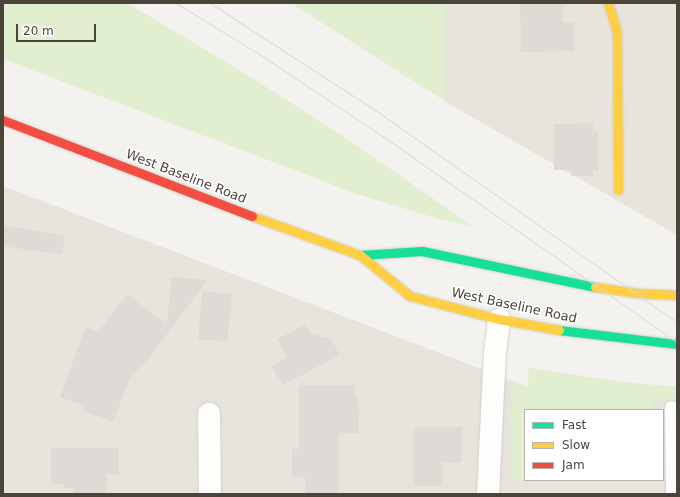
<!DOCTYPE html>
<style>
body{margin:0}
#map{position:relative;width:680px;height:497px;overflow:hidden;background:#f4f2ee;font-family:"DejaVu Sans",sans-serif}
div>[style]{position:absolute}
.residential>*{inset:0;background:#e7e4dc}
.green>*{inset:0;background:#e1eecf}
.building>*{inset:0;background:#dedbd6}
.roads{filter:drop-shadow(0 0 1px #d2d0cb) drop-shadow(0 0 1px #d2d0cb)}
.lane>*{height:13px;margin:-6.5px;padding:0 6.5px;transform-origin:6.5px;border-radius:6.5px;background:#fdfdfc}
.street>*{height:22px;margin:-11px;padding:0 11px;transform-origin:11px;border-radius:11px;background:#fdfdfc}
.fast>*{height:9px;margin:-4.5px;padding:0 4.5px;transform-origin:4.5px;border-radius:4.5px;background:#16e098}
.slow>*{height:9px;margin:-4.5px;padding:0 4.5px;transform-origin:4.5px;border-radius:4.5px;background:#ffcf43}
.jam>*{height:9px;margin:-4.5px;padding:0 4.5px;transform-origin:4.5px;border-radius:4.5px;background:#f24e42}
.tram>*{height:1px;margin:-0.5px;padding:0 0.5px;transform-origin:0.5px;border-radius:0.5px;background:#dbdbda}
span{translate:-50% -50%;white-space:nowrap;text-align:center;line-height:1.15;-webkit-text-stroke:3px #fff;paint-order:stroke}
.street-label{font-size:13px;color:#4b4439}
.frame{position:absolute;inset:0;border:4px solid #4b4439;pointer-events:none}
.legend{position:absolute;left:524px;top:409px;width:140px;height:72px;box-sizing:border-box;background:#fff;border:1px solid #b7b4b0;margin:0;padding:5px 7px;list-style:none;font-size:12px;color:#4b4439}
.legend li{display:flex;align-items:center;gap:8px;height:20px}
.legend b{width:20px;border:1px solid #b7b4b0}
.scale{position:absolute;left:16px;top:24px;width:80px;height:18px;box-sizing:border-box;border:2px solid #4b4439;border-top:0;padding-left:5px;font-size:12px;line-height:14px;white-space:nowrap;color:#4b4439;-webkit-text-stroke:3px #fff;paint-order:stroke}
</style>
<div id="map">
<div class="residential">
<div style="clip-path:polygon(446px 3px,677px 3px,677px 235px,446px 102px)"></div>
<div style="clip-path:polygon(evenodd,3px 186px,528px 387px,529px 368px,621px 382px,677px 387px,677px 494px,3px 494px,3px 186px,525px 410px,663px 410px,663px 480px,525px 480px,525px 410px)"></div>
</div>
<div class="green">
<div style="clip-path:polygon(3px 3px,127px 3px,230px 64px,340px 134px,474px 227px,439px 219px,354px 193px,3px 59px)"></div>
<div style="clip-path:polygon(291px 3px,446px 3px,446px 102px)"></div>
<div style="clip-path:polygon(529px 368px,621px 382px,677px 387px,677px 403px,654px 397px,654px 410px,525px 410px,525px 480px,531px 481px,514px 480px,511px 479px,512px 381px,528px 387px)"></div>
</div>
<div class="building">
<div style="clip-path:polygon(520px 3px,563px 3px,563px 23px,574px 22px,574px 51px,521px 52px)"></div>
<div style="clip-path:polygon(593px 123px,593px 131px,598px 131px,598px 170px,593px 170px,593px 176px,571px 176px,571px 170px,554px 170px,554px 124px)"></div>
<div style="clip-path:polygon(3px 225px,65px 236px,62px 255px,3px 246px)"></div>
<div style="clip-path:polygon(171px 277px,208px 280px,145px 363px,129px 380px,113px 422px,83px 411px,85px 406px,60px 397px,86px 326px,98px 332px,127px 294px,167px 325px)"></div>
<div style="clip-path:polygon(202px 291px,232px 294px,227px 342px,198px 339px)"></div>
<div style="clip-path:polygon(305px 324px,311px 334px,331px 339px,340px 355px,283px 385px,271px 366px,287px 357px,277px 339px)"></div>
<div style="clip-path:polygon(299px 385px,354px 385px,355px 398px,358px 398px,359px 433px,339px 433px,339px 494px,305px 494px,305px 477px,292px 477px,292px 449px,299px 449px)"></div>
<div style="clip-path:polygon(414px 427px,462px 427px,462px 463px,442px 463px,442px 486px,414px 486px)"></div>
<div style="clip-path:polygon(51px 448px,119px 448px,119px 475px,107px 474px,107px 493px,74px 493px,74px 488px,64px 488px,64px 484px,51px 484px)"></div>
</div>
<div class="roads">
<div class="lane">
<div style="left:671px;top:407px;width:87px;rotate:89.3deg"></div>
</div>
<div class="street">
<div style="left:209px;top:414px;width:80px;rotate:89.3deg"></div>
<div style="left:488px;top:494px;width:141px;rotate:-87.2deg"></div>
<div style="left:495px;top:353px;width:34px;rotate:-83deg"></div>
</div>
<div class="fast">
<div style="left:360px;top:255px;width:62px;rotate:-3.7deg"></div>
<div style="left:422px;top:251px;width:177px;rotate:11.8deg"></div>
<div style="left:559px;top:330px;width:119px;rotate:6.8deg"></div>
</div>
<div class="slow">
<div style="left:608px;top:3px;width:31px;rotate:73deg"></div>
<div style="left:617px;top:33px;width:157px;rotate:89.6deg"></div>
<div style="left:252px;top:216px;width:115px;rotate:19.9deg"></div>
<div style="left:360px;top:255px;width:65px;rotate:39.4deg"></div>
<div style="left:410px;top:296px;width:92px;rotate:14.5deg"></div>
<div style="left:499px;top:319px;width:61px;rotate:10.4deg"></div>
<div style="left:595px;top:287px;width:42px;rotate:8.1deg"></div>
<div style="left:637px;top:293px;width:40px;rotate:2.9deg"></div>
</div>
<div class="jam">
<div style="left:3px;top:120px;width:267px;rotate:21.1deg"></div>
</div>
</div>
<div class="tram">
<div style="left:176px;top:3px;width:97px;rotate:31.6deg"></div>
<div style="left:259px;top:54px;width:146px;rotate:33.6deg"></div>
<div style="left:381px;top:135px;width:361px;rotate:35deg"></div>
<div style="left:210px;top:3px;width:197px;rotate:33deg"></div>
<div style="left:375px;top:110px;width:369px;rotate:35.1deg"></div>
</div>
<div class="street-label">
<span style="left:186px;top:177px;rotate:21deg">West Baseline Road</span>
<span style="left:514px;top:306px;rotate:12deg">West Baseline Road</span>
</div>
<div class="frame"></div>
<ul class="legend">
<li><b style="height:5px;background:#16e098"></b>Fast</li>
<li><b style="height:5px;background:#ffcf43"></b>Slow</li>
<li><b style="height:5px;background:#f24e42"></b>Jam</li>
</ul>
<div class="scale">20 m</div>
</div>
